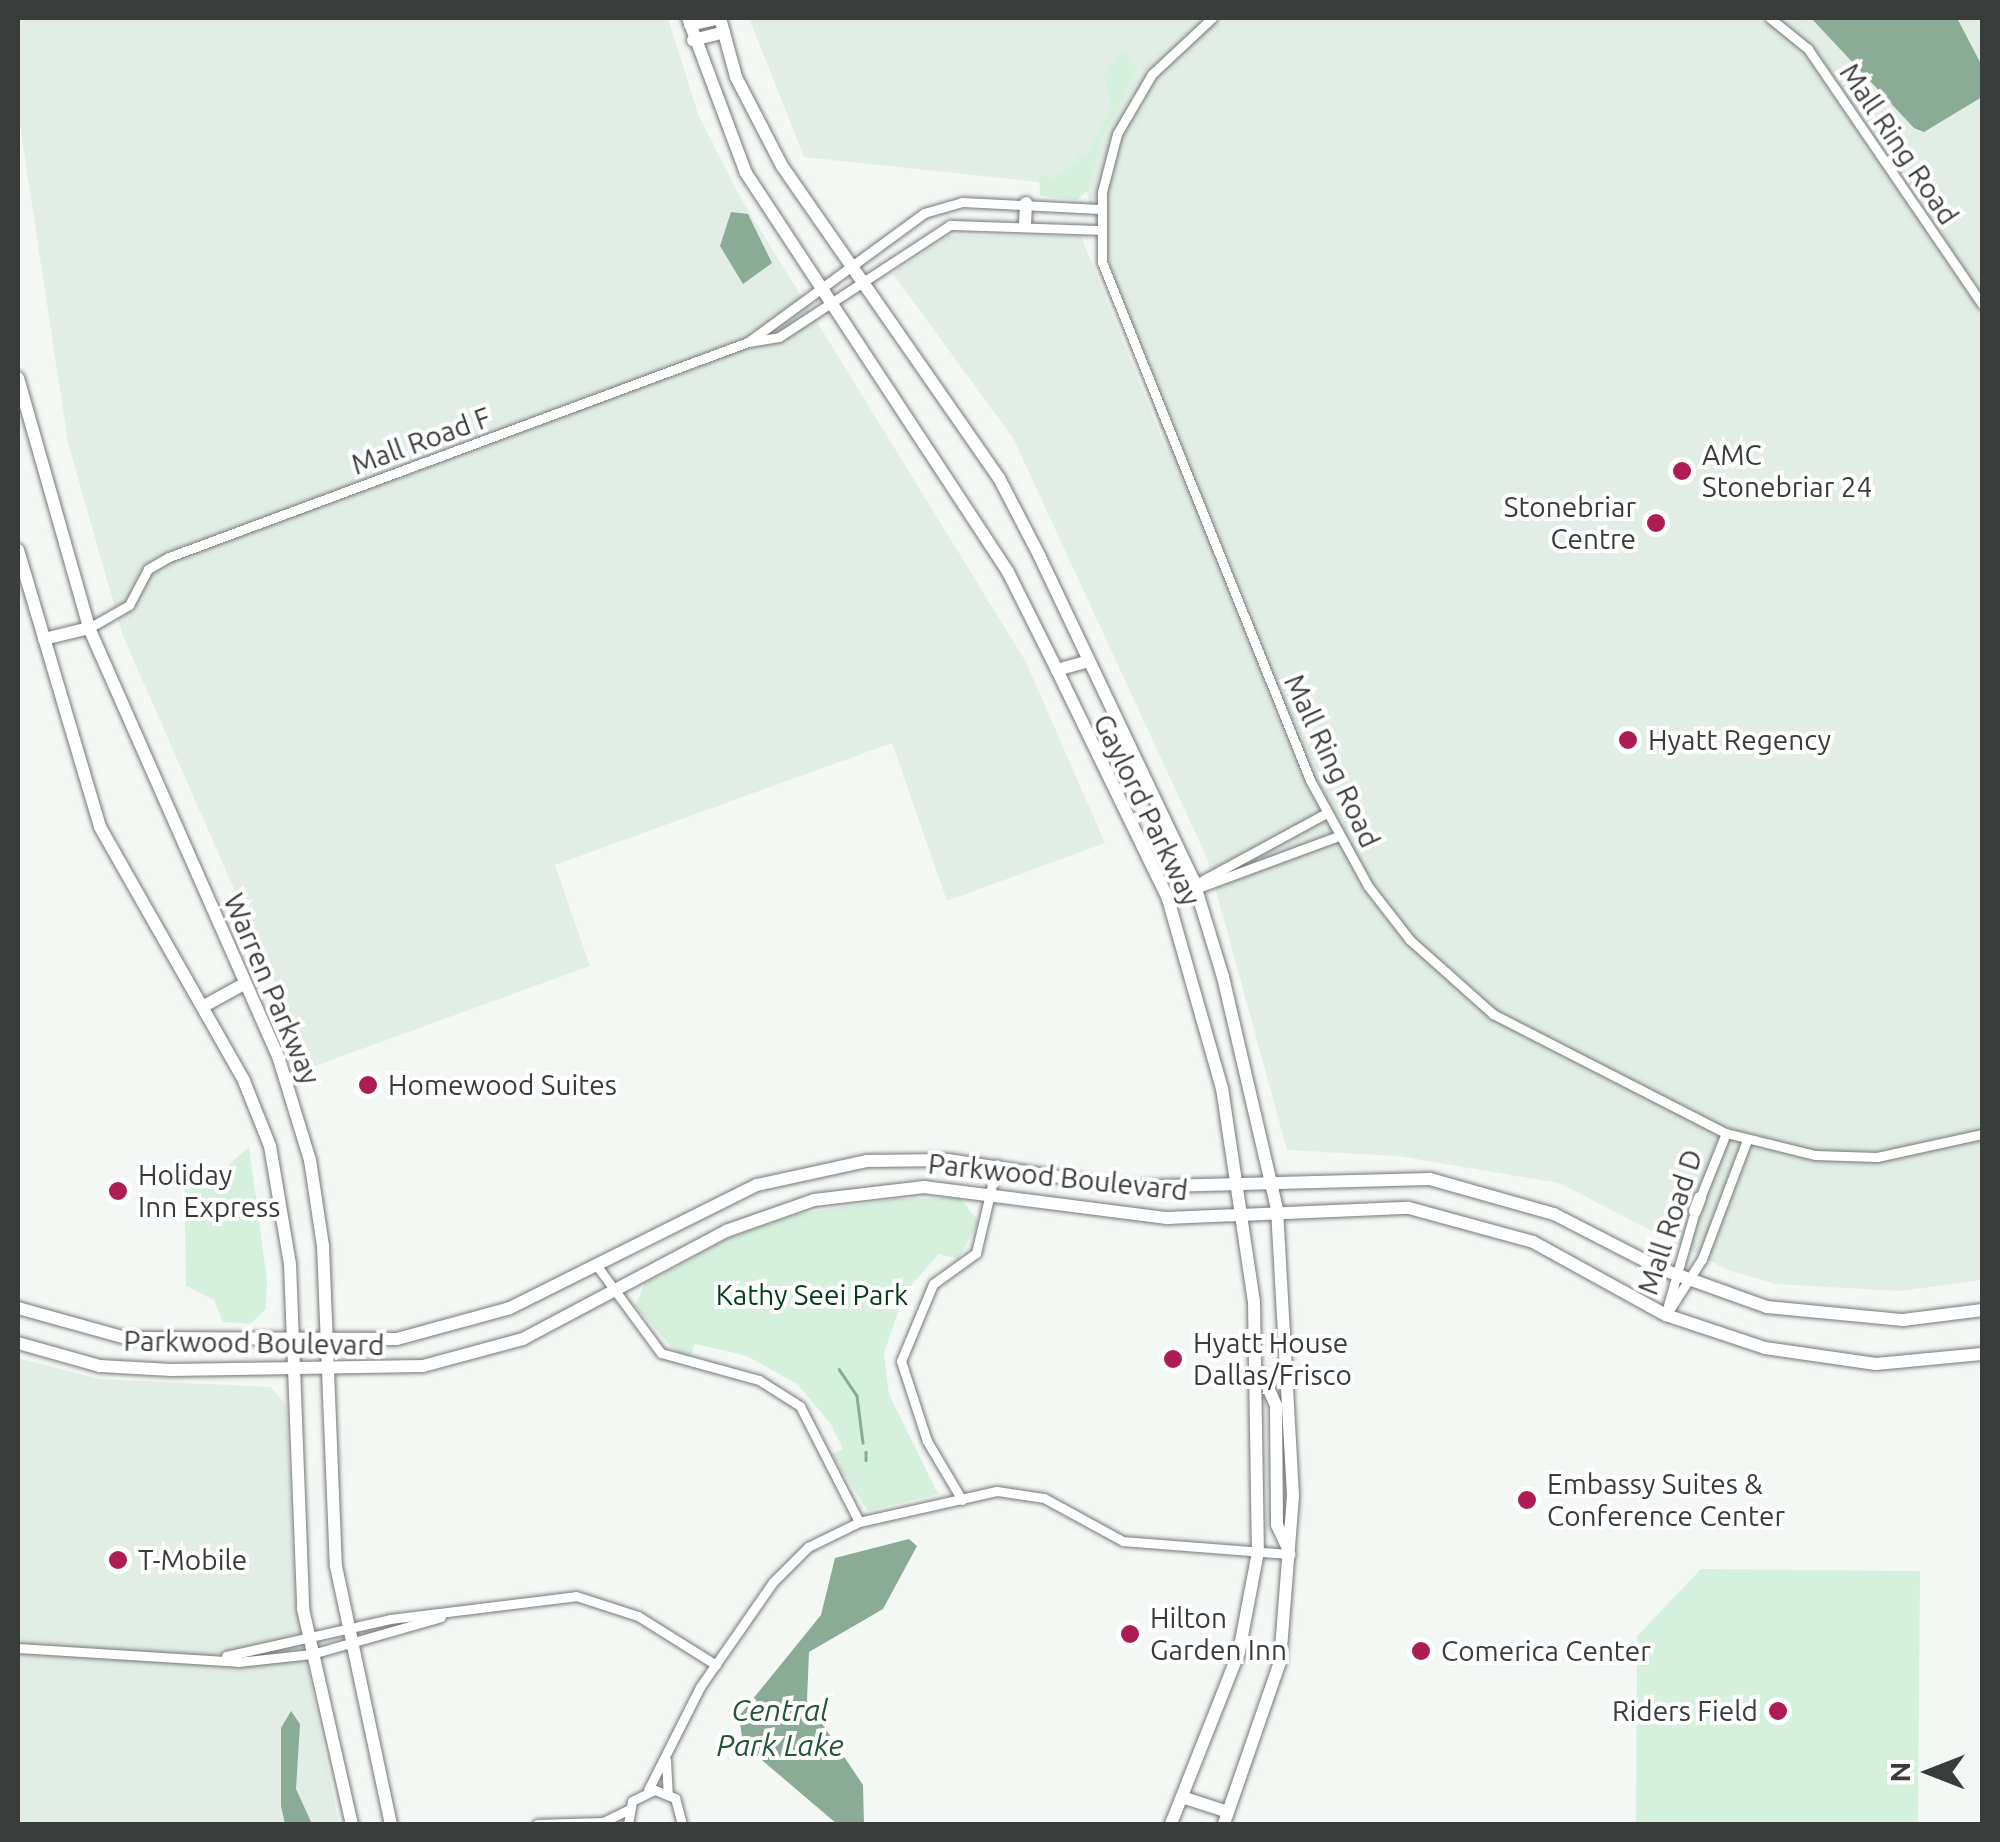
<!DOCTYPE html>
<style>
body{margin:0}
#map{position:relative;width:2000px;height:1842px;overflow:hidden;background:#f3f8f4;font-family:Ubuntu,sans-serif}
div>[style]{position:absolute}
.built>*{inset:0;background:#e2eee5}
.green>*{inset:0;background:#d6f0de}
.water>*{inset:0;background:#8aab95}
.stream>*{height:2.5px;margin:-1.25px;padding:0 1.25px;transform-origin:1.25px;border-radius:1.25px;background:#8aab95}
.roads{filter:drop-shadow(0 0 2px #757976) drop-shadow(0 0 2px #757976)}
.street>*{height:9px;margin:-4.5px;padding:0 4.5px;transform-origin:4.5px;border-radius:4.5px;background:#fff}
.secondary>*{height:12px;margin:-6px;padding:0 6px;transform-origin:6px;border-radius:6px;background:#fff}
.dots>*{width:28px;height:28px;translate:-50% -50%;box-sizing:border-box;border:5px solid #fff;border-radius:50%}
span{translate:-50% -50%;white-space:nowrap;text-align:center;line-height:1.15;-webkit-text-stroke:8px #fff;paint-order:stroke}
.street-label{font-size:28px;color:#3a3c3b}
.poi-label{font-size:28px;color:#3a3c3b}
.left{translate:0 -50%;text-align:left}
.right{translate:-100% -50%;text-align:right}
.park-label{font-size:28px;color:#003c1e}
.water-label{font-size:30px;color:#215838;font-style:italic}
.frame{position:absolute;inset:0;border:20px solid #3a3c3b;pointer-events:none}
.north{position:absolute;left:1880px;top:1722px;width:100px;height:100px;-webkit-text-stroke:8px #fff;paint-order:stroke;rotate:270deg;font-size:28px;font-weight:700;line-height:40px;text-align:center;color:#3a3c3b}
.north::after{content:'';display:block;margin:auto;width:35px;height:45px;background:#3a3c3b;clip-path:polygon(50% 0,100% 100%,50% 72%,0 100%)}
</style>
<div id="map">
<div class="built">
<div style="clip-path:polygon(18px 18px,668px 18px,698px 114px,739px 195px,1026px 662px,1105px 843px,947px 901px,892px 743px,555px 865px,590px 966px,312px 1067px,123px 636px,68px 443px,19px 119px)"></div>
<div style="clip-path:polygon(749px 18px,1982px 18px,1982px 1280px,1900px 1291px,1775px 1284px,1728px 1270px,1559px 1183px,1398px 1156px,1287px 1150px,1207px 858px,1013px 438px,893px 274px,949px 235px,1081px 236px,1168px 454px,1085px 187px,804px 157px)"></div>
<div style="clip-path:polygon(18px 1358px,99px 1379px,271px 1387px,286px 1405px,296px 1610px,339px 1824px,18px 1824px)"></div>
</div>
<div class="green">
<div style="clip-path:polygon(1123px 49px,1137px 69px,1102px 138px,1088px 190px,1077px 200px,1040px 196px,1039px 174px,1051px 179px,1079px 161px,1076px 153px,1086px 155px,1111px 105px,1104px 75px)"></div>
<div style="clip-path:polygon(249px 1147px,267px 1280px,266px 1309px,250px 1324px,223px 1322px,214px 1300px,186px 1286px,184px 1166px,224px 1169px)"></div>
<div style="clip-path:polygon(895px 1199px,960px 1198px,979px 1222px,958px 1259px,939px 1254px,905px 1292px,884px 1353px,889px 1394px,938px 1494px,868px 1511px,831px 1454px,843px 1449px,830px 1423px,797px 1384px,747px 1356px,695px 1344px,690px 1358px,678px 1354px,635px 1306px,645px 1283px,729px 1238px,798px 1214px)"></div>
<div style="clip-path:polygon(1701px 1569px,1920px 1571px,1918px 1824px,1636px 1824px,1637px 1636px)"></div>
</div>
<div class="water">
<div style="clip-path:polygon(1811px 18px,1957px 18px,1982px 66px,1982px 97px,1924px 132px,1914px 128px)"></div>
<div style="clip-path:polygon(731px 212px,748px 214px,772px 263px,743px 284px,720px 246px)"></div>
<div style="clip-path:polygon(909px 1539px,917px 1546px,883px 1609px,809px 1652px,807px 1701px,863px 1785px,864px 1824px,837px 1824px,743px 1744px,739px 1716px,821px 1615px,835px 1558px)"></div>
<div style="clip-path:polygon(291px 1711px,300px 1724px,296px 1789px,312px 1824px,285px 1824px,281px 1806px,281px 1728px)"></div>
</div>
<div class="stream">
<div style="left:839px;top:1369px;width:32px;rotate:56deg"></div>
<div style="left:857px;top:1396px;width:47px;rotate:82.7deg"></div>
<div style="left:866px;top:1452px;width:8px;rotate:90deg"></div>
</div>
<div class="roads">
<div class="street">
<div style="left:1212px;top:18px;width:82px;rotate:137deg"></div>
<div style="left:1152px;top:74px;width:69px;rotate:120.3deg"></div>
<div style="left:1117px;top:134px;width:60px;rotate:104.5deg"></div>
<div style="left:1102px;top:192px;width:70px;rotate:90deg"></div>
<div style="left:1102px;top:262px;width:558px;rotate:68.12deg"></div>
<div style="left:1310px;top:780px;width:121px;rotate:61.3deg"></div>
<div style="left:1368px;top:886px;width:68px;rotate:52.1deg"></div>
<div style="left:1410px;top:940px;width:111px;rotate:41.7deg"></div>
<div style="left:1493px;top:1014px;width:262px;rotate:27.1deg"></div>
<div style="left:1726px;top:1133px;width:92px;rotate:13.9deg"></div>
<div style="left:1815px;top:1155px;width:62px;rotate:1.8deg"></div>
<div style="left:1877px;top:1157px;width:107px;rotate:-12.4deg"></div>
<div style="left:1770px;top:18px;width:49px;rotate:39.2deg"></div>
<div style="left:1808px;top:49px;width:309px;rotate:55.7deg"></div>
<div style="left:748px;top:342px;width:31px;rotate:-9deg"></div>
<div style="left:779px;top:337px;width:204px;rotate:-33.2deg"></div>
<div style="left:950px;top:225px;width:150px;rotate:1.9deg"></div>
<div style="left:89px;top:628px;width:46px;rotate:-29.9deg"></div>
<div style="left:129px;top:605px;width:41px;rotate:-62.2deg"></div>
<div style="left:148px;top:569px;width:24px;rotate:-30deg"></div>
<div style="left:169px;top:557px;width:618px;rotate:-20.37deg"></div>
<div style="left:748px;top:342px;width:218px;rotate:-36.2deg"></div>
<div style="left:924px;top:213px;width:40px;rotate:-16deg"></div>
<div style="left:962px;top:202px;width:138px;rotate:2.9deg"></div>
<div style="left:1170px;top:898px;width:176px;rotate:-28.5deg"></div>
<div style="left:1168px;top:899px;width:181px;rotate:-20.3deg"></div>
<div style="left:1700px;top:1198px;width:70px;rotate:-68.2deg"></div>
<div style="left:597px;top:1266px;width:108px;rotate:53.7deg"></div>
<div style="left:661px;top:1353px;width:102px;rotate:15.4deg"></div>
<div style="left:759px;top:1380px;width:49px;rotate:32.4deg"></div>
<div style="left:800px;top:1406px;width:130px;rotate:63deg"></div>
<div style="left:1667px;top:1309px;width:102px;rotate:-74.1deg"></div>
<div style="left:1666px;top:1315px;width:67px;rotate:-57.3deg"></div>
<div style="left:1702px;top:1259px;width:127px;rotate:-69.3deg"></div>
<div style="left:962px;top:1500px;width:69px;rotate:-120.7deg"></div>
<div style="left:927px;top:1441px;width:84px;rotate:-108deg"></div>
<div style="left:901px;top:1361px;width:83px;rotate:-67.4deg"></div>
<div style="left:933px;top:1284px;width:53px;rotate:-35.8deg"></div>
<div style="left:976px;top:1253px;width:91px;rotate:-76.7deg"></div>
<div style="left:18px;top:1648px;width:220px;rotate:3.6deg"></div>
<div style="left:238px;top:1662px;width:74px;rotate:-6.2deg"></div>
<div style="left:312px;top:1654px;width:134px;rotate:-16deg"></div>
<div style="left:226px;top:1656px;width:168px;rotate:-12.7deg"></div>
<div style="left:390px;top:1619px;width:187px;rotate:-7deg"></div>
<div style="left:576px;top:1596px;width:65px;rotate:17.9deg"></div>
<div style="left:638px;top:1616px;width:92px;rotate:32.1deg"></div>
<div style="left:666px;top:1760px;width:33px;rotate:87deg"></div>
<div style="left:648px;top:1790px;width:115px;rotate:-63.2deg"></div>
<div style="left:700px;top:1687px;width:128px;rotate:-55.2deg"></div>
<div style="left:773px;top:1582px;width:49px;rotate:-45deg"></div>
<div style="left:808px;top:1547px;width:57px;rotate:-26.1deg"></div>
<div style="left:859px;top:1522px;width:141px;rotate:-12.7deg"></div>
<div style="left:997px;top:1491px;width:48px;rotate:8.5deg"></div>
<div style="left:1044px;top:1498px;width:90px;rotate:28.6deg"></div>
<div style="left:1123px;top:1541px;width:168px;rotate:4.5deg"></div>
<div style="left:537px;top:1824px;width:66px;rotate:-1.7deg"></div>
<div style="left:603px;top:1822px;width:28px;rotate:-26deg"></div>
<div style="left:628px;top:1824px;width:23px;rotate:-80deg"></div>
<div style="left:632px;top:1801px;width:25px;rotate:-26deg"></div>
<div style="left:655px;top:1790px;width:22px;rotate:22deg"></div>
<div style="left:675px;top:1798px;width:27px;rotate:75deg"></div>
</div>
<div class="secondary">
<div style="left:688px;top:18px;width:165px;rotate:69.5deg"></div>
<div style="left:746px;top:173px;width:477px;rotate:56.7deg"></div>
<div style="left:1008px;top:572px;width:110px;rotate:63.4deg"></div>
<div style="left:1057px;top:670px;width:254px;rotate:64.1deg"></div>
<div style="left:1168px;top:899px;width:197px;rotate:74.1deg"></div>
<div style="left:1222px;top:1088px;width:216px;rotate:81.5deg"></div>
<div style="left:1254px;top:1302px;width:250px;rotate:89.1deg"></div>
<div style="left:1258px;top:1552px;width:102px;rotate:100.8deg"></div>
<div style="left:1239px;top:1652px;width:185px;rotate:111.6deg"></div>
<div style="left:720px;top:18px;width:61px;rotate:74.8deg"></div>
<div style="left:736px;top:77px;width:100px;rotate:62.7deg"></div>
<div style="left:782px;top:166px;width:380px;rotate:55.2deg"></div>
<div style="left:999px;top:478px;width:87px;rotate:62.5deg"></div>
<div style="left:1039px;top:555px;width:359px;rotate:64.6deg"></div>
<div style="left:1193px;top:879px;width:102px;rotate:73deg"></div>
<div style="left:1223px;top:977px;width:238px;rotate:76.9deg"></div>
<div style="left:1277px;top:1209px;width:287px;rotate:86.8deg"></div>
<div style="left:1293px;top:1496px;width:167px;rotate:94.5deg"></div>
<div style="left:1280px;top:1662px;width:171px;rotate:109.1deg"></div>
<div style="left:690px;top:25px;width:31px;rotate:-13deg"></div>
<div style="left:693px;top:40px;width:32px;rotate:-14deg"></div>
<div style="left:1025px;top:224px;width:21px;rotate:-87deg"></div>
<div style="left:18px;top:378px;width:260px;rotate:74.1deg"></div>
<div style="left:89px;top:628px;width:468px;rotate:66.2deg"></div>
<div style="left:278px;top:1056px;width:109px;rotate:72.9deg"></div>
<div style="left:310px;top:1160px;width:87px;rotate:81.4deg"></div>
<div style="left:323px;top:1246px;width:320px;rotate:87.7deg"></div>
<div style="left:336px;top:1566px;width:264px;rotate:78deg"></div>
<div style="left:18px;top:550px;width:289px;rotate:73.5deg"></div>
<div style="left:100px;top:827px;width:292px;rotate:60.4deg"></div>
<div style="left:244px;top:1081px;width:70px;rotate:68.2deg"></div>
<div style="left:270px;top:1146px;width:120px;rotate:80.4deg"></div>
<div style="left:290px;top:1264px;width:345px;rotate:87.8deg"></div>
<div style="left:303px;top:1609px;width:221px;rotate:77.2deg"></div>
<div style="left:44px;top:639px;width:46px;rotate:-13.7deg"></div>
<div style="left:1057px;top:670px;width:33px;rotate:-16deg"></div>
<div style="left:204px;top:1006px;width:46px;rotate:-28.8deg"></div>
<div style="left:1695px;top:1211px;width:14px;rotate:-69deg"></div>
<div style="left:18px;top:1308px;width:112px;rotate:15.5deg"></div>
<div style="left:126px;top:1338px;width:271px;rotate:0.2deg"></div>
<div style="left:397px;top:1339px;width:117px;rotate:-15.3deg"></div>
<div style="left:510px;top:1308px;width:276px;rotate:-26.5deg"></div>
<div style="left:757px;top:1185px;width:113px;rotate:-12.3deg"></div>
<div style="left:867px;top:1161px;width:81px;rotate:-0.7deg"></div>
<div style="left:948px;top:1160px;width:178px;rotate:8.7deg"></div>
<div style="left:1124px;top:1187px;width:306px;rotate:-1.5deg"></div>
<div style="left:1430px;top:1179px;width:129px;rotate:15.8deg"></div>
<div style="left:1554px;top:1214px;width:120px;rotate:27.2deg"></div>
<div style="left:1661px;top:1269px;width:113px;rotate:19.7deg"></div>
<div style="left:1767px;top:1307px;width:137px;rotate:5.5deg"></div>
<div style="left:1903px;top:1320px;width:80px;rotate:-7.2deg"></div>
<div style="left:18px;top:1343px;width:85px;rotate:15.7deg"></div>
<div style="left:100px;top:1366px;width:71px;rotate:3.2deg"></div>
<div style="left:171px;top:1370px;width:252px;rotate:-0.9deg"></div>
<div style="left:423px;top:1366px;width:104px;rotate:-15.1deg"></div>
<div style="left:523px;top:1339px;width:230px;rotate:-28deg"></div>
<div style="left:726px;top:1231px;width:93px;rotate:-19.4deg"></div>
<div style="left:814px;top:1200px;width:111px;rotate:-6.7deg"></div>
<div style="left:924px;top:1187px;width:245px;rotate:7.3deg"></div>
<div style="left:1167px;top:1218px;width:242px;rotate:-2.4deg"></div>
<div style="left:1409px;top:1208px;width:129px;rotate:15.3deg"></div>
<div style="left:1533px;top:1242px;width:152px;rotate:28.8deg"></div>
<div style="left:1666px;top:1315px;width:104px;rotate:18.4deg"></div>
<div style="left:1765px;top:1348px;width:112px;rotate:8.2deg"></div>
<div style="left:1876px;top:1364px;width:106px;rotate:-5.4deg"></div>
<div style="left:1262px;top:1374px;width:35px;rotate:66deg"></div>
<div style="left:1276px;top:1406px;width:119px;rotate:89.5deg"></div>
<div style="left:1277px;top:1525px;width:26px;rotate:65deg"></div>
<div style="left:1182px;top:1797px;width:48px;rotate:18.1deg"></div>
</div>
</div>
<div class="dots">
<div style="left:1682px;top:471px;background:#ad1d53"></div>
<div style="left:1656px;top:523px;background:#ad1d53"></div>
<div style="left:1628px;top:740px;background:#ad1d53"></div>
<div style="left:368px;top:1085px;background:#ad1d53"></div>
<div style="left:118px;top:1191px;background:#ad1d53"></div>
<div style="left:1173px;top:1359px;background:#ad1d53"></div>
<div style="left:1527px;top:1500px;background:#ad1d53"></div>
<div style="left:118px;top:1560px;background:#ad1d53"></div>
<div style="left:1130px;top:1634px;background:#ad1d53"></div>
<div style="left:1421px;top:1651px;background:#ad1d53"></div>
<div style="left:1778px;top:1711px;background:#ad1d53"></div>
</div>
<div class="street-label">
<span style="left:1899px;top:144px;rotate:56deg">Mall Ring Road</span>
<span style="left:421px;top:441px;rotate:-20deg">Mall Road F</span>
<span style="left:1332px;top:761px;rotate:65deg">Mall Ring Road</span>
<span style="left:1147px;top:810px;rotate:64deg">Gaylord Parkway</span>
<span style="left:272px;top:989px;rotate:67deg">Warren Parkway</span>
<span style="left:1058px;top:1177px;rotate:6deg">Parkwood Boulevard</span>
<span style="left:1670px;top:1222px;rotate:-72deg">Mall Road D</span>
<span style="left:254px;top:1343px;rotate:1deg">Parkwood Boulevard</span>
</div>
<div class="poi-label">
<span class="left" style="left:1702px;top:471px">AMC<br>Stonebriar 24</span>
<span class="right" style="left:1636px;top:523px">Stonebriar<br>Centre</span>
<span class="left" style="left:1648px;top:740px">Hyatt Regency</span>
<span class="left" style="left:388px;top:1085px">Homewood Suites</span>
<span class="left" style="left:138px;top:1191px">Holiday<br>Inn Express</span>
<span class="left" style="left:1193px;top:1359px">Hyatt House<br>Dallas/Frisco</span>
<span class="left" style="left:1547px;top:1500px">Embassy Suites &amp;<br>Conference Center</span>
<span class="left" style="left:138px;top:1560px">T-Mobile</span>
<span class="left" style="left:1150px;top:1634px">Hilton<br>Garden Inn</span>
<span class="left" style="left:1441px;top:1651px">Comerica Center</span>
<span class="right" style="left:1758px;top:1711px">Riders Field</span>
</div>
<div class="park-label">
<span style="left:812px;top:1295px">Kathy Seei Park</span>
</div>
<div class="water-label">
<span style="left:780px;top:1727px">Central<br>Park Lake</span>
</div>
<div class="frame"></div>
<div class="north">N</div>
</div>
